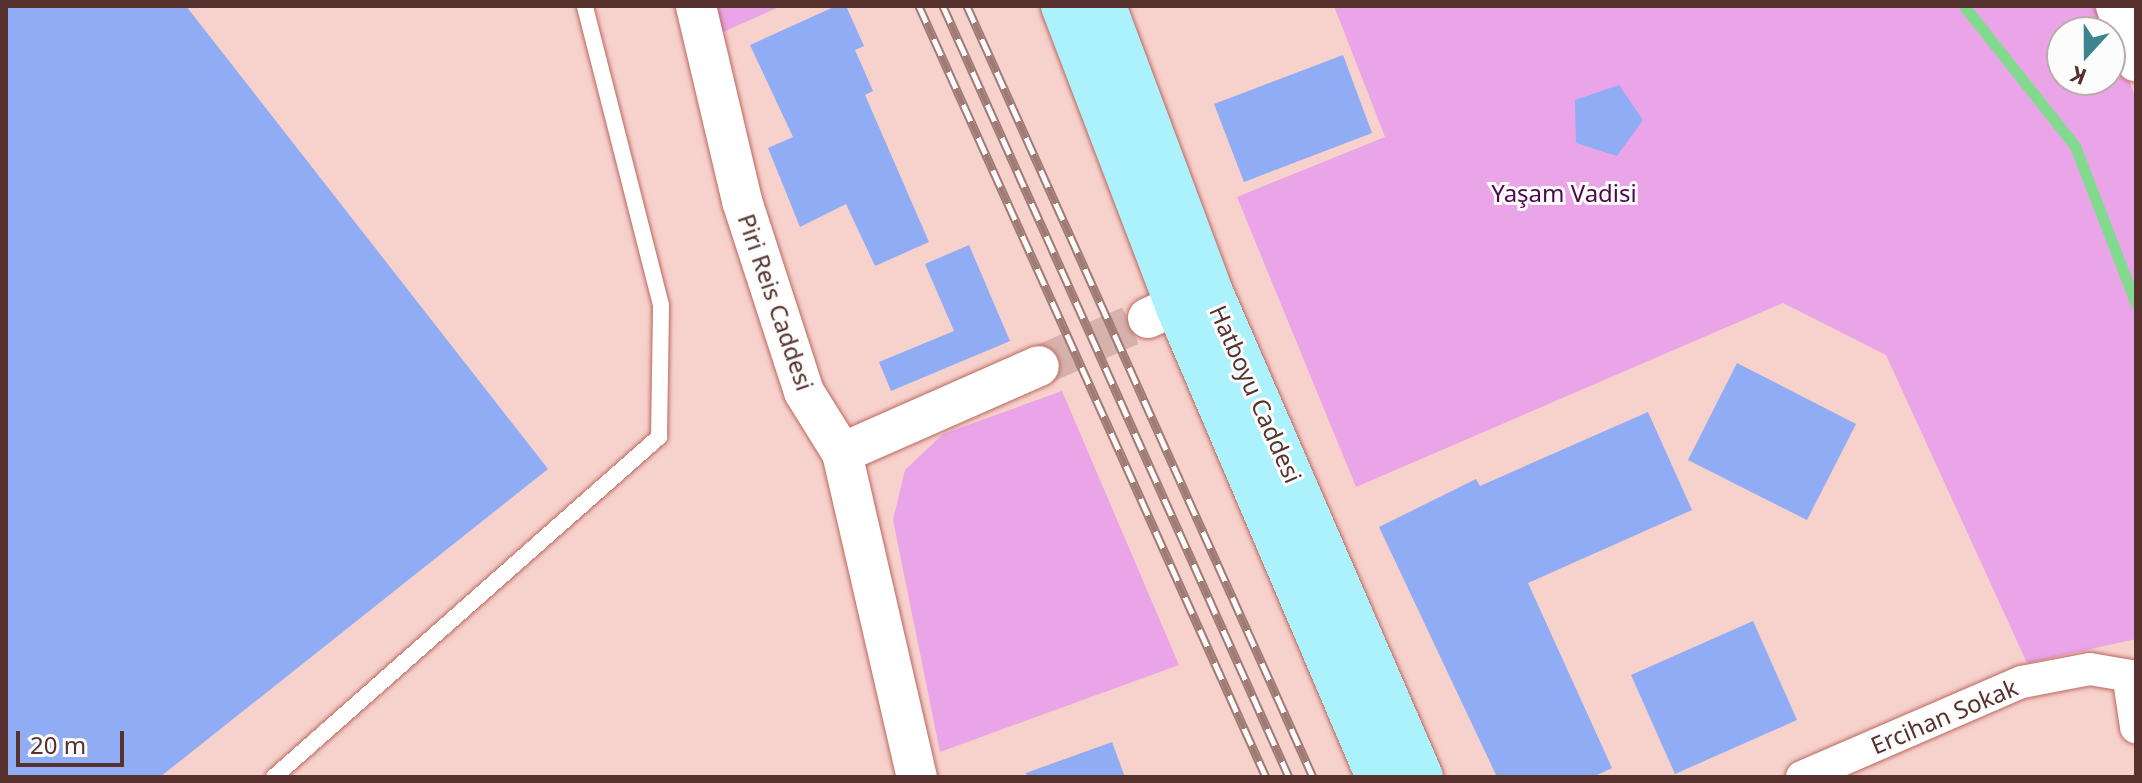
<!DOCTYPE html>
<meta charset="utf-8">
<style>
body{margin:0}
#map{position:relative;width:2142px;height:783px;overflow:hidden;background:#f7d1cc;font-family:"Noto Sans",sans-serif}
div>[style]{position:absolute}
.green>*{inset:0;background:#e9a5e7}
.stream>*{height:11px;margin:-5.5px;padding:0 5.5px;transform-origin:5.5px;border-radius:5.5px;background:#81da8e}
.building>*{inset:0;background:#90acf4}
.tertiary-tunnel>*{height:40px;margin-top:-20px;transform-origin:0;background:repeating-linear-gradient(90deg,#d7b1ac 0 40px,transparent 0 60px)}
.roads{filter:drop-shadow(0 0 2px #bb685e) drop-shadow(0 0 2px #bb685e)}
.service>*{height:16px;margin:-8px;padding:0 8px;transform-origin:8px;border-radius:8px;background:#fff}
.minor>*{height:32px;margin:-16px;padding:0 16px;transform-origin:16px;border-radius:16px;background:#fff}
.tertiary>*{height:40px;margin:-20px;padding:0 20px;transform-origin:20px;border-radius:20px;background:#fff}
.primary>*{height:44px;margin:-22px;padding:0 22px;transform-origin:22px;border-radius:22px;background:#acf2fc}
.rail>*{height:9px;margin-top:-4.5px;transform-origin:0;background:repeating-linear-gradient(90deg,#fcfcfc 0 18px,#a07b76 0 36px);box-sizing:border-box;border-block:2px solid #a07b76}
span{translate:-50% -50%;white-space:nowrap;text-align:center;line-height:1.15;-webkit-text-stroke:6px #fcfcfc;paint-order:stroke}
.park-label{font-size:24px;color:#510851}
.street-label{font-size:24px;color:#56312d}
.frame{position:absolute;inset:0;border:8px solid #56312d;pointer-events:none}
.north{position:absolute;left:2046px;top:16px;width:80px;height:80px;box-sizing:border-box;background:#fcfcfc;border:2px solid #baaba9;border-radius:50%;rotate:201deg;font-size:22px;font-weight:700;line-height:32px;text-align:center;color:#56312d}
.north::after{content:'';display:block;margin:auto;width:28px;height:36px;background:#3d848e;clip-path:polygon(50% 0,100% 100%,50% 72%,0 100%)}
.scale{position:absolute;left:16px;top:731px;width:108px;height:36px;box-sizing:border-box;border:4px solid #56312d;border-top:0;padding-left:10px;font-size:24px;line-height:28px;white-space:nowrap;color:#56312d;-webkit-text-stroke:6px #fcfcfc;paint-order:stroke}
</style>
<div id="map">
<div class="green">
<div style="clip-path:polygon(715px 6px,781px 6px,721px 33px)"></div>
<div style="clip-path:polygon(evenodd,1334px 6px,2103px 6px,2136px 99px,2136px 639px,2027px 663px,1886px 355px,1783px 303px,1356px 487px,1237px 197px,1385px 137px,1334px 6px,2062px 32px,2110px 32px,2110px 80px,2062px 80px,2062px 32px)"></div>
<div style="clip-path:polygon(1062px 391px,1179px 665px,940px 752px,893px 520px,905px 470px,943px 434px)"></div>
</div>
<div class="stream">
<div style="left:1964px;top:6px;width:179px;rotate:51.6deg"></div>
<div style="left:2075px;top:146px;width:169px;rotate:68.9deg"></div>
</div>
<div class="building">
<div style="clip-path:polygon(6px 6px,186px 6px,548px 469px,160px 777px,6px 777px)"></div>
<div style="clip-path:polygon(836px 6px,846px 6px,864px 46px,855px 50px,873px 91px,865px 95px,929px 242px,875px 266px,846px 204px,800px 227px,768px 148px,793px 137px,750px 45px)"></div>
<div style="clip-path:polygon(1343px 55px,1372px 133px,1244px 182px,1214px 104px)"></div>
<div style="clip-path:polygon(1619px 85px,1643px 120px,1617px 156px,1576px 143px,1575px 100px)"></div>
<div style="clip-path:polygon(969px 245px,1010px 341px,891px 391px,879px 362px,954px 331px,925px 264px)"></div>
<div style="clip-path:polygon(1737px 363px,1856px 424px,1807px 520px,1688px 460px)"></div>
<div style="clip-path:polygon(1648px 412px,1692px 510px,1528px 583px,1612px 768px,1593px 777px,1497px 777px,1379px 527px,1476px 479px,1480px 486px)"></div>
<div style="clip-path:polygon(1753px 621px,1797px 720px,1675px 774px,1631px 675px)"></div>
<div style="clip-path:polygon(1112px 742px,1125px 777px,1027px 777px,1026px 773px)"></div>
</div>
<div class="tertiary-tunnel">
<div style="left:1039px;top:366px;width:119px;rotate:-23.8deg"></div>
</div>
<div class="roads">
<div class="service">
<div style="left:274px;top:777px;width:514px;rotate:-41.45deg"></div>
<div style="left:659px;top:437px;width:132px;rotate:-89.1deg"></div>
<div style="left:661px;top:305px;width:309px;rotate:-104.3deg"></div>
</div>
<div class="minor">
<div style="left:2129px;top:680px;width:48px;rotate:81.5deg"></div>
<div style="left:1802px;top:777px;width:240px;rotate:-23.4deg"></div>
<div style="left:2022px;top:682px;width:69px;rotate:-10.8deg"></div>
<div style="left:2090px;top:669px;width:47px;rotate:9.9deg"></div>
</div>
<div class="tertiary">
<div style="left:696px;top:6px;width:200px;rotate:76.7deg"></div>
<div style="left:742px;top:201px;width:201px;rotate:72deg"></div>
<div style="left:804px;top:392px;width:72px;rotate:58.1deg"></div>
<div style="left:842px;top:453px;width:333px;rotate:77deg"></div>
<div style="left:2116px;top:6px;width:59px;rotate:70deg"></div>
<div style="left:1148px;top:318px;width:64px;rotate:-24.1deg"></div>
<div style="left:842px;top:453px;width:215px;rotate:-23.8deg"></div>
</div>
<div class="primary">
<div style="left:1063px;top:6px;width:320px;rotate:69.1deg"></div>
<div style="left:1177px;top:305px;width:513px;rotate:66.93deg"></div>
<div style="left:1104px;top:6px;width:303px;rotate:69.5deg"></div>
<div style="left:1210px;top:290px;width:531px;rotate:66.57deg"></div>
</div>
</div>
<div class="rail">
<div style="left:919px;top:6px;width:845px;rotate:65.77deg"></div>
<div style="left:943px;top:6px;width:845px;rotate:65.83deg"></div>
<div style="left:967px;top:6px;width:845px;rotate:65.83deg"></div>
</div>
<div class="park-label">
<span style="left:1564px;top:193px">Yaşam Vadisi</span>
</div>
<div class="street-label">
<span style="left:776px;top:302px;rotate:71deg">Piri Reis Caddesi</span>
<span style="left:1256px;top:394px;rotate:66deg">Hatboyu Caddesi</span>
<span style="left:1944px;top:716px;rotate:-23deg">Ercihan Sokak</span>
</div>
<div class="frame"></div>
<div class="north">K</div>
<div class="scale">20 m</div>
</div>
